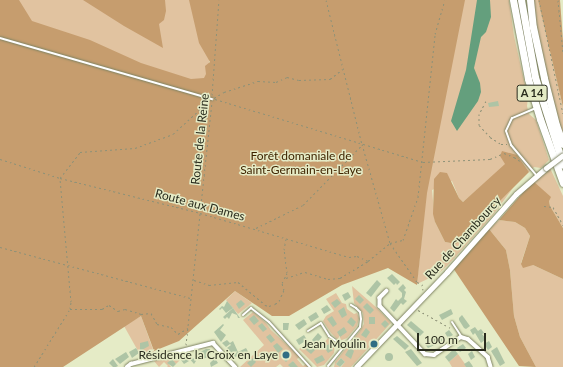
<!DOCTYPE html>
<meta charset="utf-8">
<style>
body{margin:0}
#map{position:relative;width:563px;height:367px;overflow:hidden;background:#e5ebc6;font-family:Lato,sans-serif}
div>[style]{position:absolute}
.green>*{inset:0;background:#e1c3a0}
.forest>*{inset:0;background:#c69d6e}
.water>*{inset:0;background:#649f7d}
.building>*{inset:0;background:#aec4a5}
.round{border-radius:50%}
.path>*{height:1px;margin-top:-0.5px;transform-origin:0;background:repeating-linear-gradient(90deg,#8d9177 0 2px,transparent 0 5px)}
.roads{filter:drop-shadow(0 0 1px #7d8261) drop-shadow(0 0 1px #7d8261)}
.lane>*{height:2px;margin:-1px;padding:0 1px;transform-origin:1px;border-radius:1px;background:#fff}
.street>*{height:3.5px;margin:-1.75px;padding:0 1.75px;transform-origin:1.75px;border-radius:1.75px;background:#fff}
.secondary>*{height:5px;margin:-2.5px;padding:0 2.5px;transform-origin:2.5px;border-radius:2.5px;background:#fff}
.highway>*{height:7px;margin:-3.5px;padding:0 3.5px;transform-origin:3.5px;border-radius:3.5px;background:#fff}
.bridges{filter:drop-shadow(0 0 1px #7d8261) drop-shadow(0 0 1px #7d8261)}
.secondary-bridge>*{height:5px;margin:-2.5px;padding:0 2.5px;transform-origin:2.5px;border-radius:2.5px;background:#fff}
.dots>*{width:11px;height:11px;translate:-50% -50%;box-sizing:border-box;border:2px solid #e5ebc6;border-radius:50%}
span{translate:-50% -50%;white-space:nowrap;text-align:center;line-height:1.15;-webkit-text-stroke:3px #e5ebc6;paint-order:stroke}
.shield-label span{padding:1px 3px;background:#e5ebc6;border:1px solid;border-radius:3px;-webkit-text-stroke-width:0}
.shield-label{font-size:11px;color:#292b1d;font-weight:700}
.street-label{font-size:12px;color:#292b1d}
.park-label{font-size:12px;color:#3f2400}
.poi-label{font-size:12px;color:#292b1d}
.right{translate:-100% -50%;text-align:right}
.scale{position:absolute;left:417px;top:333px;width:69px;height:18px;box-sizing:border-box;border:2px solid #292b1d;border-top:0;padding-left:5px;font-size:12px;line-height:14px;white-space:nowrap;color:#292b1d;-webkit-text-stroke:3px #e5ebc6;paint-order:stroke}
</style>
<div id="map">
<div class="green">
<div style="clip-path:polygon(0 0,214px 0,207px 91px,0 27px)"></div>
<div style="clip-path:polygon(455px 0,509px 0,514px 36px,528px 98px,527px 106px,529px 114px,536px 120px,549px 160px,541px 168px,534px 167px,529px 172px,517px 155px,463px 202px,459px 198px,452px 181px,432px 190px,435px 222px,445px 242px,456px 244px,513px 188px,493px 215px,448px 265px,438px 274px,417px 284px,431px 144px)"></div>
<div style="clip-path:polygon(532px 0,538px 0,563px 107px,563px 138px,541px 52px)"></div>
<div style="clip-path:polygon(550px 168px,563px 196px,563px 228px,550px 206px,549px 201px,533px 181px)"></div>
<div style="clip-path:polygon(499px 220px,515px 222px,525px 228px,530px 236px,521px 263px,533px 265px,563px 279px,563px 367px,536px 367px,520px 337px,514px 316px,510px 270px,506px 250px,489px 229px)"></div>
<div style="clip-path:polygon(352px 286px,377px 308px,391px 323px,351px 367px,341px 367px,345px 362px,341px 358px,336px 364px,340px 367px,334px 367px,335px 362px,360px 331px,364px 324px,363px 313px,354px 303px)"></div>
<div style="clip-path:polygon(235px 291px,252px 303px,238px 314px,226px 300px)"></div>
<div style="clip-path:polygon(336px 293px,342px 303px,346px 304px,347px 309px,354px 314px,357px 313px,359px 318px,357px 326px,347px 338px,342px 340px,337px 339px,331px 333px,323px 321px,326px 316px,334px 311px,326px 299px)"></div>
<div style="clip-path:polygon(253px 312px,266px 323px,271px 330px,300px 357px,297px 359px,303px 366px,306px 364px,308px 367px,297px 367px,293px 361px,289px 365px,290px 367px,283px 367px,280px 364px,276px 367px,240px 367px,264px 345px,243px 320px)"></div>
<div style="clip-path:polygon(141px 316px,155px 355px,142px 358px,124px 326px)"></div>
<div style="clip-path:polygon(328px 338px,335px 346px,334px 353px,324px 365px,317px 367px,299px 349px,310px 341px,319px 349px)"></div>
<div style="clip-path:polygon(458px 354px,465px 364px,466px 367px,452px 367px,449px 362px)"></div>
<div style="clip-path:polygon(176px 355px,180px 360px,176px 364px,171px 359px,168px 363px,171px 367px,167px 367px,168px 366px,164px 362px,159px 367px,154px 361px)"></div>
</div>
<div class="forest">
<div style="clip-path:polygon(0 0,19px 0,32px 21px,90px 40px,141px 63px,191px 79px,204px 78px,206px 74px,205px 66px,210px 62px,199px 43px,189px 0,465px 0,427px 193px,417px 285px,388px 268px,342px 285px,289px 316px,272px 316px,235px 291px,179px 341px,154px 351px,141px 316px,63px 367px,0 367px)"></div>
<div style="clip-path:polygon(83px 0,165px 0,166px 11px,164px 20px,159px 24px,163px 48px,124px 26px)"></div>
<div style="clip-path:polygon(538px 0,560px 0,563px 41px,563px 107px)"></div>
<div style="clip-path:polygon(502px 151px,517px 155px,529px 172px,460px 241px,456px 244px,445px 242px,435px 222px,433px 214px,434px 179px,440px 172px,447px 173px,459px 198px,463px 202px,505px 164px,500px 156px)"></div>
<div style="clip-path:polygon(533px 181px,551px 197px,549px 201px,550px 206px,563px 228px,563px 279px,533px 265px,523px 268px,521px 264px,530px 236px,525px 228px,515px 222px,499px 220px)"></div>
<div style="clip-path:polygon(489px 229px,506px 250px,510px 270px,514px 316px,520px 337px,536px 367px,519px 366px,453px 268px)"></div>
</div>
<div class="water">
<div style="clip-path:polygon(477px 0,490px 0,491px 17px,486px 32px,481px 37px,474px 68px,480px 83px,481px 92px,478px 101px,457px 131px,451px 121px,466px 70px)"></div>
</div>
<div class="building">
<div style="clip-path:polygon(498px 101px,499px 106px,489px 107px,488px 103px)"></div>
<div style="clip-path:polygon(392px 274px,400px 282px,397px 285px,396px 283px,394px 285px,387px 278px)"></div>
<div style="clip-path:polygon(377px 280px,381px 284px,371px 297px,366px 293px)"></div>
<div style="clip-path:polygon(403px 284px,406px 288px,404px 290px,406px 292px,404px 299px,407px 301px,403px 305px,401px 303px,394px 312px,390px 308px,396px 299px,398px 301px,402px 297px,402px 293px,398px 289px)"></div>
<div style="clip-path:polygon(348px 292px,351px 297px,345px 301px,342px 295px)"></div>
<div style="clip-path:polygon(359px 295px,364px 300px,360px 304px,355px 299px)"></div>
<div style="clip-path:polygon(337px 299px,341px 303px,335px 308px,331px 303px)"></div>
<div style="clip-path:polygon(241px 300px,245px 304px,239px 309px,236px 304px)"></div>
<div style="clip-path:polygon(227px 301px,233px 308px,226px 313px,222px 308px,220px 310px,219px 309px,222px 306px,224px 307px)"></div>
<div style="clip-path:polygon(367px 303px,374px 310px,370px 314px,363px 307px)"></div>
<div style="clip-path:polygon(327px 305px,331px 310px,324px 314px,321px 309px)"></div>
<div style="clip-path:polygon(344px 307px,347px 315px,342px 318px,338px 311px)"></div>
<div style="clip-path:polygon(233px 308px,240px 318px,238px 318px,237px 315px,232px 313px,229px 319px,227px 317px,225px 319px,223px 317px)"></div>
<div style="clip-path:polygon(451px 309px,453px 314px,442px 320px,439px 315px)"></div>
<div style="clip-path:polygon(316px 312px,319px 317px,311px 322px,308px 317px)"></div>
<div style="clip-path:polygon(254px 315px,259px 321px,254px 325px,249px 319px)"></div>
<div style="clip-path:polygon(462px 315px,470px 326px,466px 329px,464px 328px,459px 320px,459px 318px)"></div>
<div style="clip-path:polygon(332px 316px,337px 324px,333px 327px,327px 319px)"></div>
<div style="clip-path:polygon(351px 317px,356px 322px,353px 327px,347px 322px)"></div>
<div style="clip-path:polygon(369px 317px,375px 317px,375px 324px,369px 324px)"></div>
<div style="clip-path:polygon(304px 319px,307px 324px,299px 330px,295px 325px)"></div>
<div style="clip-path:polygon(385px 320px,389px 324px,385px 328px,381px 324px)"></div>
<div style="clip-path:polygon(411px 321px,424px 332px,420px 336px,407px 325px)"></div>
<div style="clip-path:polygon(262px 323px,267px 329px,263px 332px,258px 326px)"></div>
<div style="clip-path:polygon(283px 323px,289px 323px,288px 330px,283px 330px)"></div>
<div style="clip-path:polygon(223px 324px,224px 325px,220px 330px,226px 335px,221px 342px,214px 332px)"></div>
<div style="clip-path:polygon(344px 327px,347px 332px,340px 337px,337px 332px)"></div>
<div style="clip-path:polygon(475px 327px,478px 331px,481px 329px,484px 333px,482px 334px,486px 339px,481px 343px,475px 333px,473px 335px,470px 330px)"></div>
<div style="clip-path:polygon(366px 328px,370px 332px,366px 338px,361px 335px)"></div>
<div style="clip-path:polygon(449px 330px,453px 335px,448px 338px,445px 333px)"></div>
<div style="clip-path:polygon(318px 333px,322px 337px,316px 344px,312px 340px)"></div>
<div style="clip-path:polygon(270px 334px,275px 340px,271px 343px,266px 337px)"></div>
<div style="clip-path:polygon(304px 335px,307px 340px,299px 345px,296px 340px)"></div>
<div style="clip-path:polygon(443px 335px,446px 340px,428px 348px,424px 343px)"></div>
<div style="clip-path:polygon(397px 336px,409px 346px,405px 350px,393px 339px)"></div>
<div style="clip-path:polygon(358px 339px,362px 343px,358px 347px,354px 344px)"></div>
<div style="clip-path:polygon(227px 340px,230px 343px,233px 341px,238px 352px,246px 348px,250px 355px,245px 360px,240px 353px,236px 357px,234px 356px,227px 348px,231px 345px,230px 344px,226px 347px,222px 343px)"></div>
<div style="clip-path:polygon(148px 341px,149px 346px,140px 351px,140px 343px)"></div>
<div style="clip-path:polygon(489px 341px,492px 347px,488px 350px,484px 344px)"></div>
<div style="clip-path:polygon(277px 343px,283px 349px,278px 353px,273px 346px)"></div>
<div style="clip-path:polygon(329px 344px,333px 350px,328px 353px,324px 347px)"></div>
<div style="clip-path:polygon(463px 344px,466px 348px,460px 352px,457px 348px)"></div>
<div style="clip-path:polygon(309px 345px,315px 350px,311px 354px,306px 350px)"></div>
<div style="clip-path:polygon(350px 347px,354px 351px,351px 359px,345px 355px)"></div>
<div style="clip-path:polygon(497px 347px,505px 363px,500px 366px,491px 351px)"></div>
<div style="clip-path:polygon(136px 348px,139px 353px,132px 358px,129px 352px)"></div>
<div style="clip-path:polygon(206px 349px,210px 349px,211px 354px,208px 355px,209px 357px,202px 359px,200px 352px)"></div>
<div style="clip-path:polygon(411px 349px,422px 363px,417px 366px,405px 352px)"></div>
<div style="clip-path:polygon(454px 349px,458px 354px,449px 362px,445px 357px)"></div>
<div style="clip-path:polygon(288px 350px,291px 353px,287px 357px,289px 359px,286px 362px,280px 356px)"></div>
<div style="clip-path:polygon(472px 351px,475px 357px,471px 360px,468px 354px)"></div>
<div style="clip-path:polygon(126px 352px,129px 357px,120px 364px,115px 359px)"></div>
<div class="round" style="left:385px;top:353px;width:8px;height:8px"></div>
<div style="clip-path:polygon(190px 355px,196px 361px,194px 364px,188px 357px)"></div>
<div style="clip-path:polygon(322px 355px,325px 360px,317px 364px,314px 359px)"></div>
<div style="clip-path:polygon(185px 357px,189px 361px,184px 364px,181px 360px)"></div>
<div style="clip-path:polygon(215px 358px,218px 363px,211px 367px,210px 363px)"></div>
<div style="clip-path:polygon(253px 358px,256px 362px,251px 367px,247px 363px)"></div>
<div style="clip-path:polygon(341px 358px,345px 362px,340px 367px,336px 364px)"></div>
<div style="clip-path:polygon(113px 359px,118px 366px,116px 367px,113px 367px,109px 363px)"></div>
<div style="clip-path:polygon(172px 359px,176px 364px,173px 367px,167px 363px)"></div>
<div style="clip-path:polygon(293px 361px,298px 367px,290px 367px,288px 365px)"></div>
<div style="clip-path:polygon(469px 361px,472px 365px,473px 367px,466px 367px,464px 364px)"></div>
</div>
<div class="path">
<div style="left:326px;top:0;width:148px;rotate:76deg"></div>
<div style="left:362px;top:144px;width:103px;rotate:74.2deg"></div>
<div style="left:390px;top:243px;width:47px;rotate:55.3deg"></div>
<div style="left:417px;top:282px;width:5px;rotate:22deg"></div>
<div style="left:422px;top:284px;width:6px;rotate:81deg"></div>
<div style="left:539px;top:0;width:116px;rotate:78.1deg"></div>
<div style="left:558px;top:0;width:53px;rotate:84.6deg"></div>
<div style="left:212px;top:95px;width:95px;rotate:-85.8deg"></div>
<div style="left:214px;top:98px;width:12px;rotate:-31deg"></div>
<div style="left:224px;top:92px;width:36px;rotate:-18deg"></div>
<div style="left:258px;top:81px;width:18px;rotate:3deg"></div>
<div style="left:276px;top:82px;width:12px;rotate:-24deg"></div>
<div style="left:287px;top:77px;width:12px;rotate:14deg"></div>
<div style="left:299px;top:80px;width:31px;rotate:-2deg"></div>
<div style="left:330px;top:79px;width:16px;rotate:-38deg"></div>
<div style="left:215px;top:99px;width:217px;rotate:16.9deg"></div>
<div style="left:423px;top:162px;width:67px;rotate:-2.6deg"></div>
<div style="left:490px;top:159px;width:15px;rotate:-23deg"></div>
<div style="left:504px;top:153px;width:11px;rotate:22deg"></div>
<div style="left:514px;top:157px;width:7px;rotate:34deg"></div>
<div style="left:486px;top:101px;width:15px;rotate:118deg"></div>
<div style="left:479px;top:114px;width:11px;rotate:90deg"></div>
<div style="left:479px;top:125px;width:16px;rotate:47deg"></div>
<div style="left:490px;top:137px;width:13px;rotate:32deg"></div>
<div style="left:501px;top:144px;width:6px"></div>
<div style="left:0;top:159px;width:63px;rotate:17.6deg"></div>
<div style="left:60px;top:178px;width:144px;rotate:14deg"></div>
<div style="left:200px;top:213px;width:155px;rotate:16.5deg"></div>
<div style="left:349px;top:257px;width:8px;rotate:-7deg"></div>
<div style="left:357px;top:256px;width:12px;rotate:24deg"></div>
<div style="left:368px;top:261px;width:28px;rotate:-39deg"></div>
<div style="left:390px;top:243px;width:13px;rotate:-13deg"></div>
<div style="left:403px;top:240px;width:46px;rotate:-70.8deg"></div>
<div style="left:418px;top:197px;width:164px;rotate:-84deg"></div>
<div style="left:435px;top:34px;width:35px;rotate:-74deg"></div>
<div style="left:544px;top:206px;width:9px;rotate:6deg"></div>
<div style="left:553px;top:207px;width:21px;rotate:61deg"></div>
<div style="left:256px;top:228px;width:52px;rotate:-26.1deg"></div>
<div style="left:303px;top:205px;width:84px;rotate:-45.5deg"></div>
<div style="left:0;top:247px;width:198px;rotate:15deg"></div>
<div style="left:286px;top:278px;width:20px;rotate:-18deg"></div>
<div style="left:305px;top:272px;width:24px;rotate:17deg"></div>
<div style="left:328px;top:279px;width:12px;rotate:-5deg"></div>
<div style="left:340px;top:278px;width:33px;rotate:-31deg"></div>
<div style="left:194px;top:280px;width:16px;rotate:18deg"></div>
<div style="left:209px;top:285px;width:29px;rotate:-6deg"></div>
<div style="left:238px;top:282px;width:35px;rotate:40deg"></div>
<div style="left:265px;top:305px;width:4px;rotate:14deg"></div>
<div style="left:269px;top:306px;width:6px;rotate:-18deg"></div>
<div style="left:275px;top:304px;width:5px;rotate:-37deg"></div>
<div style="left:279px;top:301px;width:12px;rotate:-66deg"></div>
<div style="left:284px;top:290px;width:7px;rotate:-106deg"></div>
<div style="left:282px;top:283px;width:11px;rotate:-63deg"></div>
<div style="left:287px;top:273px;width:23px;rotate:-97deg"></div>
<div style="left:284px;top:250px;width:11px;rotate:-80deg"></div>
<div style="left:70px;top:309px;width:7px;rotate:-82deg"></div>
<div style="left:71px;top:302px;width:124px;rotate:-95.1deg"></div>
<div style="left:60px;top:178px;width:33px;rotate:-52deg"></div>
<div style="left:80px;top:152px;width:55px;rotate:-4.2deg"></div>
<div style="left:135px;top:148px;width:40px;rotate:-20.2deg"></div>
<div style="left:173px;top:134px;width:47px;rotate:-42.4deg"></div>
<div style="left:418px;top:310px;width:39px;rotate:29deg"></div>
<div style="left:186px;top:345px;width:244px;rotate:-83.9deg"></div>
<div style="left:34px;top:367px;width:68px;rotate:-58.2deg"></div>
<div style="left:70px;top:309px;width:32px"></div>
<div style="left:102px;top:309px;width:8px;rotate:-30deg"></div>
<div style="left:109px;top:305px;width:11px;rotate:34deg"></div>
<div style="left:118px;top:311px;width:7px;rotate:-16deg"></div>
<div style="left:125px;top:309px;width:17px;rotate:17deg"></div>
<div style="left:141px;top:314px;width:10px;rotate:-6deg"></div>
<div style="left:151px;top:313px;width:13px;rotate:61deg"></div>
<div style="left:157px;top:324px;width:14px;rotate:12deg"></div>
<div style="left:171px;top:327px;width:10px;rotate:45deg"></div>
<div style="left:178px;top:334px;width:12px;rotate:-31deg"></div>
</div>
<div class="roads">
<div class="lane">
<div style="left:0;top:38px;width:221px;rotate:16.1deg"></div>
<div style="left:536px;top:108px;width:26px;rotate:157deg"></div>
<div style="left:512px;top:118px;width:14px;rotate:115deg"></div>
<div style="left:506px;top:131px;width:15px;rotate:70deg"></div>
<div style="left:511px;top:145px;width:39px;rotate:50deg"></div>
<div style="left:243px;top:315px;width:11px;rotate:-41deg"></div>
<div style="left:251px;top:308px;width:23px;rotate:38deg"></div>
<div style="left:269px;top:322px;width:61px;rotate:47.7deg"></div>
<div style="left:452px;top:322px;width:17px;rotate:57deg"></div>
<div style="left:308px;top:331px;width:15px;rotate:-32deg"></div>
<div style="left:321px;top:323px;width:15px;rotate:58deg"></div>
<div style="left:329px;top:336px;width:17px;rotate:36deg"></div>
<div style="left:328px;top:366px;width:50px;rotate:-50.6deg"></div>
<div style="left:360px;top:327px;width:8px;rotate:-83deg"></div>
<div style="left:361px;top:319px;width:7px;rotate:-98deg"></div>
<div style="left:360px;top:312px;width:6px;rotate:-135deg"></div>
<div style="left:356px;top:308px;width:6px;rotate:-149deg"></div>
</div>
<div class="street">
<div style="left:387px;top:291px;width:10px;rotate:135deg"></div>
<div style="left:380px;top:298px;width:8px;rotate:90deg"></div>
<div style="left:380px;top:306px;width:66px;rotate:46.8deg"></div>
<div style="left:425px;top:354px;width:9px;rotate:6deg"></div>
<div style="left:434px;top:355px;width:32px;rotate:-34deg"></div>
<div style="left:461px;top:337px;width:7px;rotate:16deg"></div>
<div style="left:468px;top:339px;width:27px;rotate:42deg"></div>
<div style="left:488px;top:357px;width:10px;rotate:73deg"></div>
<div style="left:127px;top:367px;width:5px;rotate:-37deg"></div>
<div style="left:131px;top:364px;width:85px;rotate:-14.4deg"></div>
<div style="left:213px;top:343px;width:33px;rotate:47deg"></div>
</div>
<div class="secondary">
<div style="left:356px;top:367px;width:132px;rotate:-46.2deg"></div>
<div style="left:447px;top:272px;width:104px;rotate:-48.5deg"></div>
<div style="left:516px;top:194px;width:40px;rotate:-41deg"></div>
</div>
<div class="highway">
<div style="left:513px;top:0;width:80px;rotate:79.2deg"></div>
<div style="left:528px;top:79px;width:42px;rotate:73.3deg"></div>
<div style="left:540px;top:119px;width:68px;rotate:70.2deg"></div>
<div style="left:521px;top:0;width:78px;rotate:79.7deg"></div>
<div style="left:535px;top:77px;width:92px;rotate:72.3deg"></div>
<div style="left:530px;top:0;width:27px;rotate:84deg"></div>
<div style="left:533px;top:27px;width:52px;rotate:77.8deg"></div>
<div style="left:544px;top:78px;width:49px;rotate:75.7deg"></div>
<div style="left:556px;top:125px;width:20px;rotate:70deg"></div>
</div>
</div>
<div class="bridges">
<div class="secondary-bridge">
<div style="left:546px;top:168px;width:21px;rotate:-37deg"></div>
</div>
</div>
<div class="dots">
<div style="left:374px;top:344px;background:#306e84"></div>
<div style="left:286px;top:355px;background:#306e84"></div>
</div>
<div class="shield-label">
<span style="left:532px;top:93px">A 14</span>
</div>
<div class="street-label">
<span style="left:200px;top:139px;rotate:-84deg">Route de la Reine</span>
<span style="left:200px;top:205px;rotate:15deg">Route aux Dames</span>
<span style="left:463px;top:238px;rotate:-48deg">Rue de Chambourcy</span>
</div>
<div class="park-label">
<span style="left:301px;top:163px">Forêt domaniale de<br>Saint-Germain-en-Laye</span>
</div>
<div class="poi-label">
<span class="right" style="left:366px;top:344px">Jean Moulin</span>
<span class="right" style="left:278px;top:355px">Résidence la Croix en Laye</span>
</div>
<div class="scale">100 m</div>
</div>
